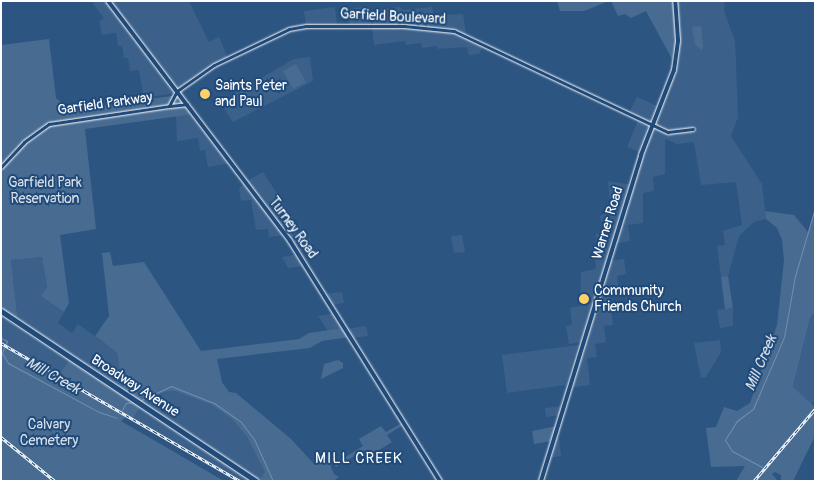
<!DOCTYPE html>
<style>
body{margin:0}
#map{position:relative;width:816px;height:482px;overflow:hidden;background:#2c5582;font-family:Pangolin,sans-serif}
div>[style]{position:absolute}
.built>*{inset:0;background:#3b618b}
.green>*{inset:0;background:#486b92}
.stream>*{height:1px;margin:-0.5px;padding:0 0.5px;transform-origin:0.5px;border-radius:0.5px;background:#748fad}
.roads{filter:drop-shadow(0 0 1px #fff) drop-shadow(0 0 1px #fff)}
.tertiary>*{height:3px;margin:-1.5px;padding:0 1.5px;transform-origin:1.5px;border-radius:1.5px;background:#1f4a7a}
.secondary>*{height:4px;margin:-2px;padding:0 2px;transform-origin:2px;border-radius:2px;background:#1f4a7a}
.primary>*{height:5px;margin:-2.5px;padding:0 2.5px;transform-origin:2.5px;border-radius:2.5px;background:#1f4a7a}
.rail>*{height:3px;margin-top:-1.5px;transform-origin:0;background:repeating-linear-gradient(90deg,#1f4a7a 0 4px,#fff 0 8px);box-sizing:border-box;border-block:1px solid #fff}
.dots>*{width:14px;height:14px;translate:-50% -50%;box-sizing:border-box;border:2px solid #1f4a7a;border-radius:50%}
span{translate:-50% -50%;white-space:nowrap;text-align:center;line-height:1.15;-webkit-text-stroke:4px #1f4a7a;paint-order:stroke}
.street-label{font-size:14px;color:#fff}
.poi-label{font-size:14px;color:#fff}
.left{translate:0 -50%;text-align:left}
.park-label{font-size:14px;color:#dae1e9}
.water-label{font-size:15px;color:#d5dde6;font-style:italic}
.neighbourhood-label{font-size:15px;color:#fff;letter-spacing:1px}
.frame{position:absolute;inset:0;border:2px solid #fff;pointer-events:none}
</style>
<div id="map">
<div class="built">
<div style="clip-path:polygon(91px 1px,189px 1px,209px 42px,219px 37px,228px 58px,171px 94px,144px 98px,139px 70px,130px 71px,128px 58px,124px 58px,122px 46px,118px 46px,116px 33px,102px 35px,99px 21px,104px 18px)"></div>
<div style="clip-path:polygon(675px 1px,725px 1px,724px 11px,735px 41px,736px 62px,738px 117px,731px 136px,762px 184px,766px 219px,754px 222px,739px 236px,728px 276px,721px 277px,717px 246px,725px 245px,723px 231px,742px 225px,736px 182px,701px 185px,694px 142px,677px 144px,665px 139px,665px 174px,653px 177px,654px 191px,643px 193px,643px 223px,628px 225px,630px 241px,613px 244px,608px 261px,624px 259px,626px 274px,617px 276px,619px 291px,609px 293px,613px 325px,604px 326px,606px 342px,595px 344px,597px 357px,587px 358px,590px 385px,568px 388px,582px 342px,569px 344px,566px 326px,572px 325px,570px 308px,580px 306px,581px 272px,596px 269px,594px 251px,598px 250px,596px 234px,603px 233px,600px 216px,611px 210px,608px 181px,632px 185px,642px 153px,627px 147px,639px 118px,629px 113px,637px 97px,661px 108px,668px 90px,676px 60px)"></div>
<div style="clip-path:polygon(369px 6px,370px 10px,401px 7px,402px 10px,432px 7px,434px 15px,463px 14px,466px 35px,484px 43px,479px 54px,469px 55px,467px 47px,438px 49px,437px 46px,422px 48px,421px 43px,406px 45px,405px 41px,374px 45px,372px 27px,350px 26px,348px 9px)"></div>
<div style="clip-path:polygon(335px 7px,337px 26px,306px 26px,304px 11px)"></div>
<div style="clip-path:polygon(310px 57px,313px 81px,233px 122px,224px 109px,236px 99px,233px 94px,294px 59px)"></div>
<div style="clip-path:polygon(194px 114px,231px 163px,208px 167px,205px 150px,200px 151px,198px 138px,177px 141px,176px 116px)"></div>
<div style="clip-path:polygon(263px 172px,293px 218px,280px 227px,285px 234px,300px 225px,303px 239px,310px 238px,312px 248px,296px 251px,285px 235px,269px 237px,268px 229px,256px 230px,251px 200px,241px 201px,239px 189px,245px 182px)"></div>
<div style="clip-path:polygon(462px 235px,465px 252px,454px 253px,451px 236px)"></div>
<div style="clip-path:polygon(299px 254px,306px 266px,288px 268px,282px 257px)"></div>
<div style="clip-path:polygon(42px 257px,47px 287px,41px 296px,64px 312px,58px 323px,72px 333px,78px 324px,117px 353px,124px 392px,96px 399px,1px 345px,1px 311px,18px 321px,11px 260px)"></div>
<div style="clip-path:polygon(342px 292px,344px 303px,332px 305px,325px 294px)"></div>
<div style="clip-path:polygon(733px 308px,733px 326px,720px 328px,717px 310px)"></div>
<div style="clip-path:polygon(815px 312px,815px 400px,810px 405px,793px 388px,810px 318px)"></div>
<div style="clip-path:polygon(337px 313px,346px 328px,328px 331px,318px 316px)"></div>
<div style="clip-path:polygon(366px 326px,368px 336px,352px 338px,347px 329px)"></div>
<div style="clip-path:polygon(720px 340px,721px 352px,706px 377px,701px 378px,694px 343px)"></div>
<div style="clip-path:polygon(578px 345px,566px 385px,507px 393px,502px 355px)"></div>
<div style="clip-path:polygon(175px 391px,212px 405px,232px 419px,247px 437px,265px 472px,258px 481px,237px 481px,132px 420px,143px 401px,164px 392px)"></div>
<div style="clip-path:polygon(563px 406px,560px 415px,546px 417px,545px 408px)"></div>
<div style="clip-path:polygon(559px 438px,561px 456px,548px 458px,553px 439px)"></div>
</div>
<div class="green">
<div style="clip-path:polygon(557px 1px,609px 1px,584px 11px,560px 11px)"></div>
<div style="clip-path:polygon(611px 1px,675px 1px,677px 55px,673px 49px,672px 59px,646px 11px,631px 18px,625px 14px,618px 16px)"></div>
<div style="clip-path:polygon(701px 26px,703px 46px,702px 50px,695px 45px,692px 27px)"></div>
<div style="clip-path:polygon(49px 39px,56px 98px,70px 110px,179px 95px,194px 114px,85px 129px,96px 229px,60px 235px,69px 303px,64px 312px,41px 296px,47px 287px,42px 257px,11px 260px,18px 322px,1px 311px,1px 45px)"></div>
<div style="clip-path:polygon(296px 64px,306px 82px,293px 89px,283px 71px)"></div>
<div style="clip-path:polygon(815px 208px,815px 312px,810px 318px,793px 387px,815px 407px,815px 436px,793px 481px,781px 481px,781px 475px,775px 472px,772px 474px,778px 481px,736px 481px,745px 466px,711px 467px,706px 428px,716px 427px,724px 407px,737px 411px,750px 403px,777px 325px,784px 260px,782px 240px,777px 228px,766px 219px,765px 211px,794px 215px,808px 232px)"></div>
<div style="clip-path:polygon(110px 252px,113px 266px,144px 262px,201px 351px,299px 339px,309px 333px,343px 328px,349px 337px,322px 341px,310px 348px,217px 359px,222px 382px,229px 392px,236px 393px,291px 439px,315px 465px,327px 457px,334px 474px,339px 477px,333px 481px,258px 481px,265px 472px,247px 437px,232px 419px,212px 405px,175px 391px,164px 392px,144px 401px,132px 420px,126px 417px,121px 421px,224px 481px,1px 481px,1px 343px,59px 376px,71px 357px,123px 391px,117px 353px,95px 336px,109px 316px,102px 253px)"></div>
<div style="clip-path:polygon(728px 276px,733px 308px,725px 309px,721px 277px)"></div>
<div style="clip-path:polygon(338px 360px,343px 363px,343px 368px,321px 379px,324px 364px)"></div>
<div style="clip-path:polygon(402px 423px,403px 425px,387px 435px,392px 442px,368px 457px,364px 450px,336px 467px,334px 464px,363px 446px,359px 439px,381px 426px,386px 432px)"></div>
<div style="clip-path:polygon(557px 426px,552px 441px,534px 444px,532px 431px)"></div>
</div>
<div class="stream">
<div style="left:1px;top:338px;width:7px;rotate:27deg"></div>
<div style="left:7px;top:341px;width:13px;rotate:113deg"></div>
<div style="left:2px;top:353px;width:12px;rotate:59deg"></div>
<div style="left:8px;top:363px;width:103px;rotate:28.3deg"></div>
<div style="left:99px;top:412px;width:19px;rotate:18deg"></div>
<div style="left:139px;top:401px;width:35px;rotate:-25deg"></div>
<div style="left:171px;top:386px;width:46px;rotate:21.6deg"></div>
<div style="left:214px;top:403px;width:33px;rotate:35deg"></div>
<div style="left:241px;top:422px;width:21px;rotate:53deg"></div>
<div style="left:254px;top:439px;width:46px;rotate:65.7deg"></div>
<div style="left:122px;top:410px;width:8px;rotate:-60deg"></div>
<div style="left:126px;top:403px;width:9px;rotate:-6deg"></div>
<div style="left:762px;top:467px;width:34px;rotate:-152deg"></div>
<div style="left:732px;top:451px;width:13px;rotate:-122deg"></div>
<div style="left:725px;top:440px;width:22px;rotate:-58deg"></div>
<div style="left:737px;top:421px;width:20px;rotate:-37deg"></div>
<div style="left:753px;top:409px;width:78px;rotate:-66.7deg"></div>
<div style="left:784px;top:337px;width:62px;rotate:-79.8deg"></div>
<div style="left:795px;top:276px;width:71px;rotate:-73.6deg"></div>
</div>
<div class="roads">
<div class="tertiary">
<div style="left:169px;top:106px;width:18px;rotate:-6deg"></div>
<div style="left:1px;top:167px;width:34px;rotate:-47deg"></div>
<div style="left:24px;top:142px;width:31px;rotate:-36deg"></div>
<div style="left:49px;top:124px;width:121px;rotate:-8.5deg"></div>
<div style="left:169px;top:106px;width:17px;rotate:-62deg"></div>
<div style="left:177px;top:91px;width:45px;rotate:-35.1deg"></div>
<div style="left:214px;top:65px;width:83px;rotate:-25.6deg"></div>
<div style="left:289px;top:29px;width:17px;rotate:-10deg"></div>
<div style="left:306px;top:26px;width:98px"></div>
<div style="left:404px;top:26px;width:50px;rotate:5.7deg"></div>
<div style="left:454px;top:31px;width:237px;rotate:25.3deg"></div>
<div style="left:668px;top:132px;width:25px;rotate:-7deg"></div>
</div>
<div class="secondary">
<div style="left:108px;top:1px;width:301px;rotate:52.8deg"></div>
<div style="left:290px;top:241px;width:283px;rotate:58deg"></div>
<div style="left:541px;top:481px;width:341px;rotate:-72.9deg"></div>
<div style="left:641px;top:155px;width:91px;rotate:-68.8deg"></div>
<div style="left:674px;top:70px;width:30px;rotate:-82deg"></div>
<div style="left:678px;top:40px;width:39px;rotate:-94deg"></div>
</div>
<div class="primary">
<div style="left:1px;top:311px;width:306px;rotate:33.7deg"></div>
</div>
</div>
<div class="rail">
<div style="left:1px;top:343px;width:276px;rotate:30deg"></div>
<div style="left:1px;top:437px;width:70px;rotate:39.2deg"></div>
<div style="left:754px;top:481px;width:94px;rotate:-49.7deg"></div>
</div>
<div class="dots">
<div style="left:205px;top:94px;background:#ffd166"></div>
<div style="left:584px;top:299px;background:#ffd166"></div>
</div>
<div class="street-label">
<span style="left:393px;top:17px;rotate:3deg">Garfield Boulevard</span>
<span style="left:105px;top:104px;rotate:-8deg">Garfield Parkway</span>
<span style="left:608px;top:223px;rotate:-73deg">Warner Road</span>
<span style="left:293px;top:228px;rotate:54deg">Turney Road</span>
<span style="left:135px;top:386px;rotate:33deg">Broadway Avenue</span>
</div>
<div class="poi-label">
<span class="left" style="left:215px;top:94px">Saints Peter<br>and Paul</span>
<span class="left" style="left:594px;top:299px">Community<br>Friends Church</span>
</div>
<div class="park-label">
<span style="left:45px;top:191px">Garfield Park<br>Reservation</span>
<span style="left:49px;top:433px">Calvary<br>Cemetery</span>
</div>
<div class="water-label">
<span style="left:761px;top:363px;rotate:-67deg">Mill Creek</span>
<span style="left:53px;top:376px;rotate:29deg">Mill Creek</span>
</div>
<div class="neighbourhood-label">
<span style="left:359px;top:459px">MILL CREEK</span>
</div>
<div class="frame"></div>
</div>
